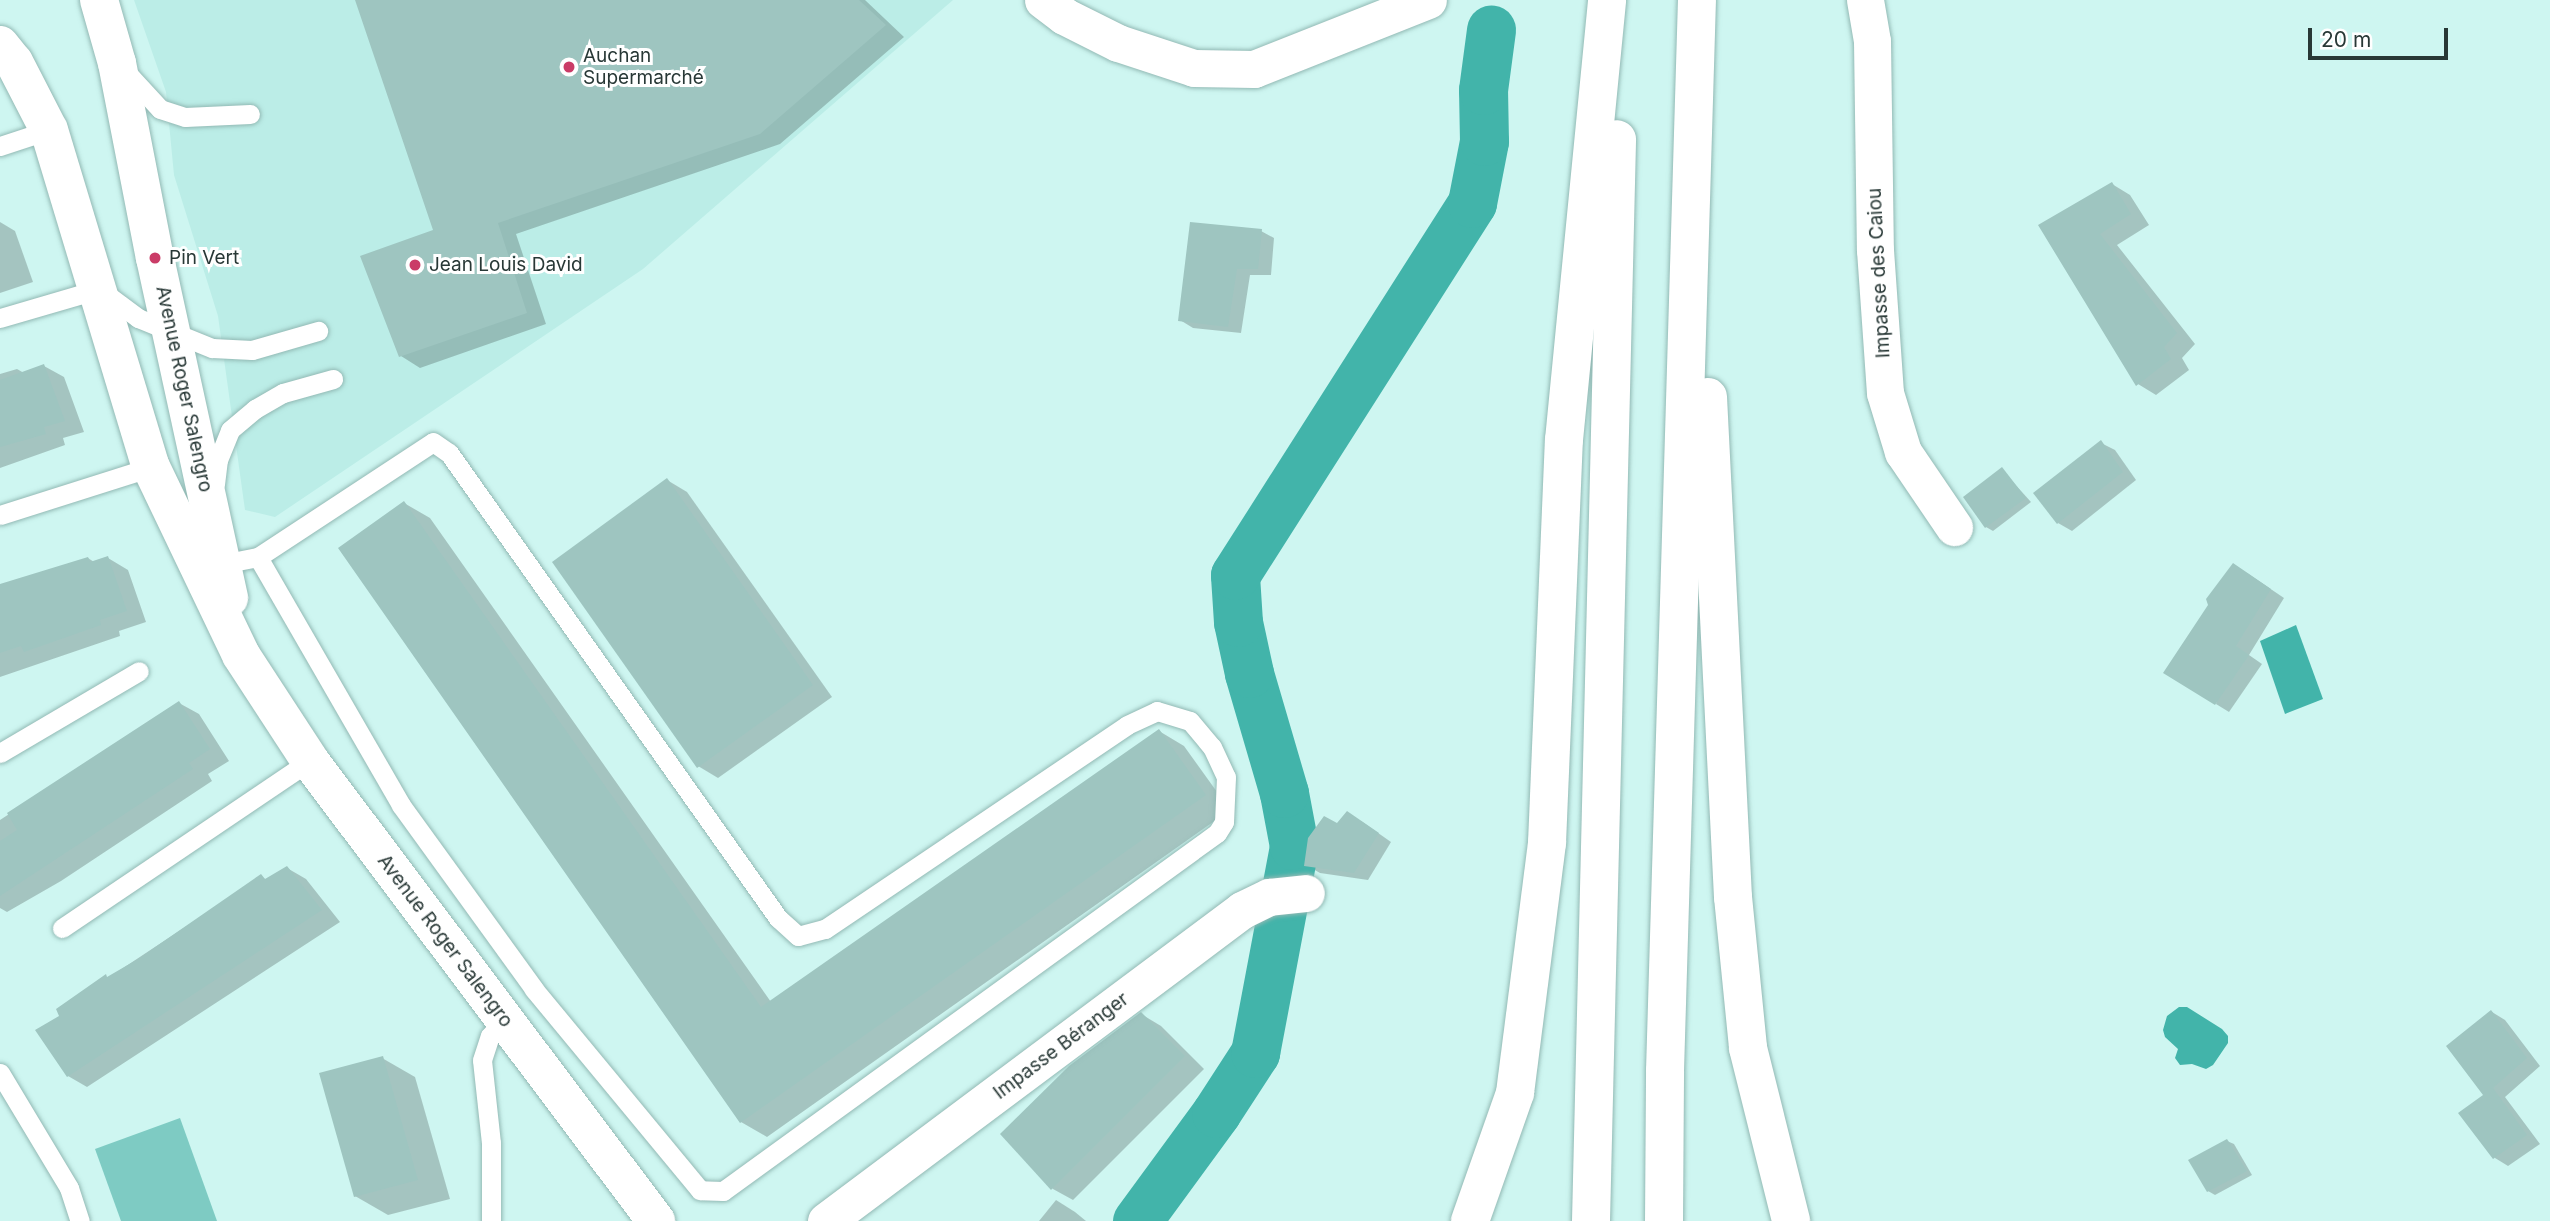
<!DOCTYPE html>
<meta charset="utf-8">
<style>
body{margin:0}
#map{position:relative;width:2550px;height:1221px;overflow:hidden;background:#cef6f1;font-family:Inter,sans-serif}
div>[style]{position:absolute}
.built>*{inset:0;background:#bbede7}
.green>*{inset:0;background:#7ecbc3}
.water>*{inset:0;background:#42b4aa}
.shadow>*{inset:0;background:#0003}
.canal>*{height:49px;margin:-24.5px;padding:0 24.5px;transform-origin:24.5px;border-radius:24.5px;background:#42b4aa}
.building>*{inset:0;background:#9ec5c0}
.roads{filter:drop-shadow(0 0 2px #92b9b4) drop-shadow(0 0 2px #92b9b4)}
.service>*{height:19px;margin:-9.5px;padding:0 9.5px;transform-origin:9.5px;border-radius:9.5px;background:#fff}
.minor>*{height:37px;margin:-18.5px;padding:0 18.5px;transform-origin:18.5px;border-radius:18.5px;background:#fff}
.secondary>*{height:38px;margin:-19px;padding:0 19px;transform-origin:19px;border-radius:19px;background:#fff}
.motorway>*{height:38px;margin:-19px;padding:0 19px;transform-origin:19px;border-radius:19px;background:#fff}
.dots>*{width:19px;height:19px;translate:-50% -50%;box-sizing:border-box;border:4px solid #fff;border-radius:50%}
span{translate:-50% -50%;white-space:nowrap;text-align:center;line-height:1.15;-webkit-text-stroke:6px #fff;paint-order:stroke}
.poi-label{font-size:19px;color:#283836}
.left{translate:0 -50%;text-align:left}
.street-label{font-size:19px;color:#283836}
.scale{position:absolute;left:2308px;top:28px;width:140px;height:32px;box-sizing:border-box;border:4px solid #283836;border-top:0;padding-left:9px;font-size:21px;line-height:24px;white-space:nowrap;color:#283836;-webkit-text-stroke:5px #fff;paint-order:stroke}
</style>
<div id="map">
<div class="built">
<div style="clip-path:polygon(134px 0,953px 0,643px 269px,275px 517px,245px 510px,218px 316px,174px 175px,166px 92px)"></div>
</div>
<div class="green">
<div style="clip-path:polygon(180px 1118px,217px 1221px,121px 1221px,95px 1149px)"></div>
</div>
<div class="water">
<div style="clip-path:polygon(2296px 625px,2323px 699px,2285px 714px,2260px 641px)"></div>
<div style="clip-path:polygon(2179px 1007px,2187px 1007px,2222px 1029px,2228px 1036px,2228px 1043px,2213px 1065px,2206px 1069px,2192px 1064px,2180px 1065px,2175px 1058px,2178px 1049px,2165px 1037px,2163px 1030px,2167px 1016px)"></div>
</div>
<div class="shadow">
<div style="clip-path:polygon(357px 0,865px 0,904px 37px,780px 144px,516px 234px,546px 324px,420px 368px,401px 356px,435px 231px)"></div>
<div style="clip-path:polygon(2112px 184px,2130px 195px,2149px 225px,2117px 245px,2195px 344px,2182px 358px,2189px 370px,2156px 395px,2138px 384px,2041px 226px)"></div>
<div style="clip-path:polygon(0 222px,15px 231px,33px 282px,0 293px)"></div>
<div style="clip-path:polygon(1261px 231px,1274px 238px,1271px 275px,1250px 275px,1241px 333px,1193px 328px,1180px 320px)"></div>
<div style="clip-path:polygon(44px 366px,64px 377px,84px 432px,63px 438px,65px 445px,0 468px,0 374px,17px 369px,24px 373px)"></div>
<div style="clip-path:polygon(2101px 443px,2115px 450px,2136px 480px,2072px 531px,2058px 523px)"></div>
<div style="clip-path:polygon(2002px 470px,2031px 502px,1993px 531px,1986px 527px,1965px 498px)"></div>
<div style="clip-path:polygon(667px 480px,687px 492px,832px 697px,718px 778px,698px 766px)"></div>
<div style="clip-path:polygon(404px 503px,430px 518px,771px 1002px,1159px 731px,1184px 746px,1230px 810px,767px 1137px,741px 1122px)"></div>
<div style="clip-path:polygon(88px 558px,94px 562px,108px 558px,128px 570px,146px 622px,119px 631px,120px 636px,0 677px,0 586px)"></div>
<div style="clip-path:polygon(2247px 573px,2284px 598px,2249px 655px,2262px 664px,2229px 712px,2216px 704px)"></div>
<div style="clip-path:polygon(179px 703px,199px 714px,229px 761px,208px 774px,212px 781px,61px 881px,7px 912px,0 908px,0 820px)"></div>
<div style="clip-path:polygon(1361px 821px,1391px 842px,1368px 880px,1320px 873px,1306px 865px,1337px 825px)"></div>
<div style="clip-path:polygon(287px 868px,306px 879px,340px 922px,87px 1087px,68px 1076px,61px 1017px,108px 978px,261px 877px,267px 880px)"></div>
<div style="clip-path:polygon(2492px 1012px,2505px 1020px,2540px 1066px,2505px 1097px,2540px 1144px,2508px 1166px,2495px 1158px,2485px 1095px)"></div>
<div style="clip-path:polygon(1141px 1014px,1161px 1026px,1204px 1069px,1073px 1200px,1053px 1189px,1003px 1134px)"></div>
<div style="clip-path:polygon(382px 1058px,415px 1077px,450px 1199px,388px 1215px,355px 1196px)"></div>
<div style="clip-path:polygon(2227px 1141px,2234px 1144px,2252px 1175px,2215px 1195px,2208px 1191px)"></div>
<div style="clip-path:polygon(1056px 1200px,1075px 1212px,1086px 1221px,1039px 1221px)"></div>
</div>
<div class="canal">
<div style="left:1137px;top:1221px;width:134px;rotate:-53.8deg"></div>
<div style="left:1216px;top:1113px;width:72px;rotate:-57deg"></div>
<div style="left:1255px;top:1053px;width:211px;rotate:-79.3deg"></div>
<div style="left:1294px;top:846px;width:54px;rotate:-100.7deg"></div>
<div style="left:1284px;top:793px;width:125px;rotate:-106.3deg"></div>
<div style="left:1249px;top:673px;width:52px;rotate:-102.2deg"></div>
<div style="left:1238px;top:622px;width:47px;rotate:-93.7deg"></div>
<div style="left:1235px;top:575px;width:441px;rotate:-57.5deg"></div>
<div style="left:1472px;top:203px;width:63px;rotate:-79deg"></div>
<div style="left:1484px;top:141px;width:51px;rotate:-91.1deg"></div>
<div style="left:1483px;top:90px;width:61px;rotate:-82.4deg"></div>
</div>
<div class="building">
<div style="clip-path:polygon(355px 0,859px 0,886px 25px,760px 134px,498px 223px,527px 313px,399px 357px,360px 256px,433px 230px)"></div>
<div style="clip-path:polygon(2112px 182px,2131px 214px,2100px 234px,2177px 333px,2164px 347px,2171px 359px,2136px 386px,2038px 225px)"></div>
<div style="clip-path:polygon(1190px 222px,1262px 229px,1258px 269px,1237px 269px,1228px 327px,1178px 321px)"></div>
<div style="clip-path:polygon(44px 364px,65px 421px,44px 427px,46px 434px,0 447px,0 380px)"></div>
<div style="clip-path:polygon(2101px 440px,2123px 472px,2057px 524px,2033px 493px)"></div>
<div style="clip-path:polygon(2002px 467px,2026px 498px,1985px 528px,1963px 497px)"></div>
<div style="clip-path:polygon(667px 478px,813px 685px,697px 768px,552px 562px)"></div>
<div style="clip-path:polygon(404px 501px,761px 1007px,1159px 729px,1206px 795px,740px 1123px,338px 548px)"></div>
<div style="clip-path:polygon(108px 556px,127px 611px,100px 620px,101px 625px,24px 652px,21px 646px,0 653px,0 584px,88px 557px,90px 562px)"></div>
<div style="clip-path:polygon(2233px 563px,2271px 589px,2236px 646px,2249px 655px,2215px 705px,2163px 673px,2208px 605px,2206px 599px)"></div>
<div style="clip-path:polygon(179px 701px,210px 749px,189px 763px,193px 769px,0 896px,0 841px,17px 830px,7px 813px)"></div>
<div style="clip-path:polygon(1347px 811px,1379px 833px,1354px 873px,1304px 866px,1308px 838px,1324px 816px,1337px 823px)"></div>
<div style="clip-path:polygon(287px 866px,322px 910px,67px 1077px,35px 1030px,59px 1016px,56px 1009px,106px 974px,107px 977px,138px 959px,261px 874px,265px 879px)"></div>
<div style="clip-path:polygon(2491px 1010px,2527px 1058px,2493px 1088px,2527px 1135px,2493px 1159px,2458px 1113px,2483px 1095px,2446px 1046px)"></div>
<div style="clip-path:polygon(1141px 1012px,1185px 1056px,1051px 1190px,1000px 1134px,1069px 1066px)"></div>
<div style="clip-path:polygon(383px 1056px,418px 1180px,354px 1197px,319px 1073px)"></div>
<div style="clip-path:polygon(2227px 1139px,2247px 1171px,2207px 1192px,2188px 1160px)"></div>
</div>
<div class="roads">
<div class="service">
<div style="left:126px;top:72px;width:50px;rotate:47.4deg"></div>
<div style="left:160px;top:109px;width:26px;rotate:18deg"></div>
<div style="left:185px;top:117px;width:65px;rotate:-2.6deg"></div>
<div style="left:0;top:146px;width:52px;rotate:-18.1deg"></div>
<div style="left:0;top:318px;width:103px;rotate:-16.3deg"></div>
<div style="left:99px;top:289px;width:49px;rotate:36.6deg"></div>
<div style="left:138px;top:318px;width:80px;rotate:22.1deg"></div>
<div style="left:212px;top:348px;width:40px;rotate:2.9deg"></div>
<div style="left:252px;top:350px;width:69px;rotate:-16.1deg"></div>
<div style="left:215px;top:484px;width:24px;rotate:-83deg"></div>
<div style="left:218px;top:460px;width:32px;rotate:-68deg"></div>
<div style="left:230px;top:430px;width:33px;rotate:-40deg"></div>
<div style="left:255px;top:409px;width:32px;rotate:-30deg"></div>
<div style="left:283px;top:393px;width:52px;rotate:-15.6deg"></div>
<div style="left:0;top:515px;width:158px;rotate:-17.6deg"></div>
<div style="left:222px;top:564px;width:37px;rotate:-11deg"></div>
<div style="left:258px;top:557px;width:209px;rotate:-33.3deg"></div>
<div style="left:433px;top:442px;width:19px;rotate:35deg"></div>
<div style="left:449px;top:453px;width:570px;rotate:54.72deg"></div>
<div style="left:778px;top:918px;width:27px;rotate:42deg"></div>
<div style="left:798px;top:936px;width:28px;rotate:-15deg"></div>
<div style="left:825px;top:929px;width:364px;rotate:-34deg"></div>
<div style="left:1127px;top:725px;width:33px;rotate:-25deg"></div>
<div style="left:1157px;top:711px;width:34px;rotate:17deg"></div>
<div style="left:1190px;top:721px;width:34px;rotate:50deg"></div>
<div style="left:1212px;top:747px;width:33px;rotate:65deg"></div>
<div style="left:1226px;top:777px;width:45px;rotate:92.5deg"></div>
<div style="left:1224px;top:822px;width:13px;rotate:122deg"></div>
<div style="left:1217px;top:833px;width:610px;rotate:144.07deg"></div>
<div style="left:723px;top:1191px;width:23px;rotate:-178deg"></div>
<div style="left:700px;top:1190px;width:261px;rotate:-129.6deg"></div>
<div style="left:534px;top:989px;width:227px;rotate:-125.9deg"></div>
<div style="left:401px;top:805px;width:286px;rotate:-120deg"></div>
<div style="left:0;top:753px;width:161px;rotate:-30.5deg"></div>
<div style="left:62px;top:928px;width:299px;rotate:-34deg"></div>
<div style="left:0;top:1073px;width:134px;rotate:59deg"></div>
<div style="left:69px;top:1188px;width:35px;rotate:72deg"></div>
<div style="left:491px;top:1221px;width:78px;rotate:-90deg"></div>
<div style="left:491px;top:1143px;width:83px;rotate:-96.2deg"></div>
<div style="left:482px;top:1060px;width:25px;rotate:-72deg"></div>
<div style="left:490px;top:1036px;width:23px;rotate:-49deg"></div>
</div>
<div class="minor">
<div style="left:1043px;top:0;width:26px;rotate:37deg"></div>
<div style="left:1064px;top:16px;width:60px;rotate:26.6deg"></div>
<div style="left:1118px;top:43px;width:80px;rotate:18.2deg"></div>
<div style="left:1194px;top:68px;width:60px;rotate:1deg"></div>
<div style="left:1254px;top:69px;width:187px;rotate:-21.6deg"></div>
<div style="left:1865px;top:0;width:42px;rotate:80.3deg"></div>
<div style="left:1872px;top:41px;width:209px;rotate:89.2deg"></div>
<div style="left:1875px;top:250px;width:143px;rotate:86deg"></div>
<div style="left:1885px;top:393px;width:62px;rotate:73deg"></div>
<div style="left:1903px;top:452px;width:91px;rotate:55.8deg"></div>
<div style="left:826px;top:1221px;width:519px;rotate:-36.78deg"></div>
<div style="left:1242px;top:910px;width:30px;rotate:-26deg"></div>
<div style="left:1269px;top:897px;width:37px;rotate:-6deg"></div>
</div>
<div class="secondary">
<div style="left:99px;top:0;width:66px;rotate:74.1deg"></div>
<div style="left:117px;top:63px;width:199px;rotate:79deg"></div>
<div style="left:155px;top:258px;width:348px;rotate:77.7deg"></div>
<div style="left:0;top:45px;width:22px;rotate:51deg"></div>
<div style="left:14px;top:62px;width:76px;rotate:62.8deg"></div>
<div style="left:49px;top:130px;width:352px;rotate:73.2deg"></div>
<div style="left:151px;top:467px;width:208px;rotate:64.4deg"></div>
<div style="left:241px;top:655px;width:126px;rotate:56.9deg"></div>
<div style="left:310px;top:761px;width:576px;rotate:53.05deg"></div>
</div>
<div class="motorway">
<div style="left:1708px;top:397px;width:501px;rotate:87.14deg"></div>
<div style="left:1733px;top:897px;width:152px;rotate:84.3deg"></div>
<div style="left:1748px;top:1048px;width:178px;rotate:76deg"></div>
<div style="left:1470px;top:1221px;width:136px;rotate:-70.6deg"></div>
<div style="left:1515px;top:1093px;width:252px;rotate:-82.7deg"></div>
<div style="left:1547px;top:843px;width:403px;rotate:-87.6deg"></div>
<div style="left:1564px;top:440px;width:442px;rotate:-84.4deg"></div>
<div style="left:1591px;top:1221px;width:1082px;rotate:-88.62deg"></div>
<div style="left:1664px;top:1221px;width:150px;rotate:-89.6deg"></div>
<div style="left:1665px;top:1071px;width:1071px;rotate:-88.29deg"></div>
</div>
</div>
<div class="dots">
<div style="left:569px;top:67px;background:#ca3c67"></div>
<div style="left:155px;top:258px;background:#ca3c67"></div>
<div style="left:415px;top:265px;background:#ca3c67"></div>
</div>
<div class="poi-label">
<span class="left" style="left:583px;top:67px">Auchan<br>Supermarché</span>
<span class="left" style="left:169px;top:258px">Pin Vert</span>
<span class="left" style="left:429px;top:265px">Jean Louis David</span>
</div>
<div class="street-label">
<span style="left:1879px;top:273px;rotate:-93deg">Impasse des Caiou</span>
<span style="left:184px;top:389px;rotate:78deg">Avenue Roger Salengro</span>
<span style="left:445px;top:941px;rotate:53deg">Avenue Roger Salengro</span>
<span style="left:1061px;top:1046px;rotate:-37deg">Impasse Béranger</span>
</div>
<div class="scale">20 m</div>
</div>
